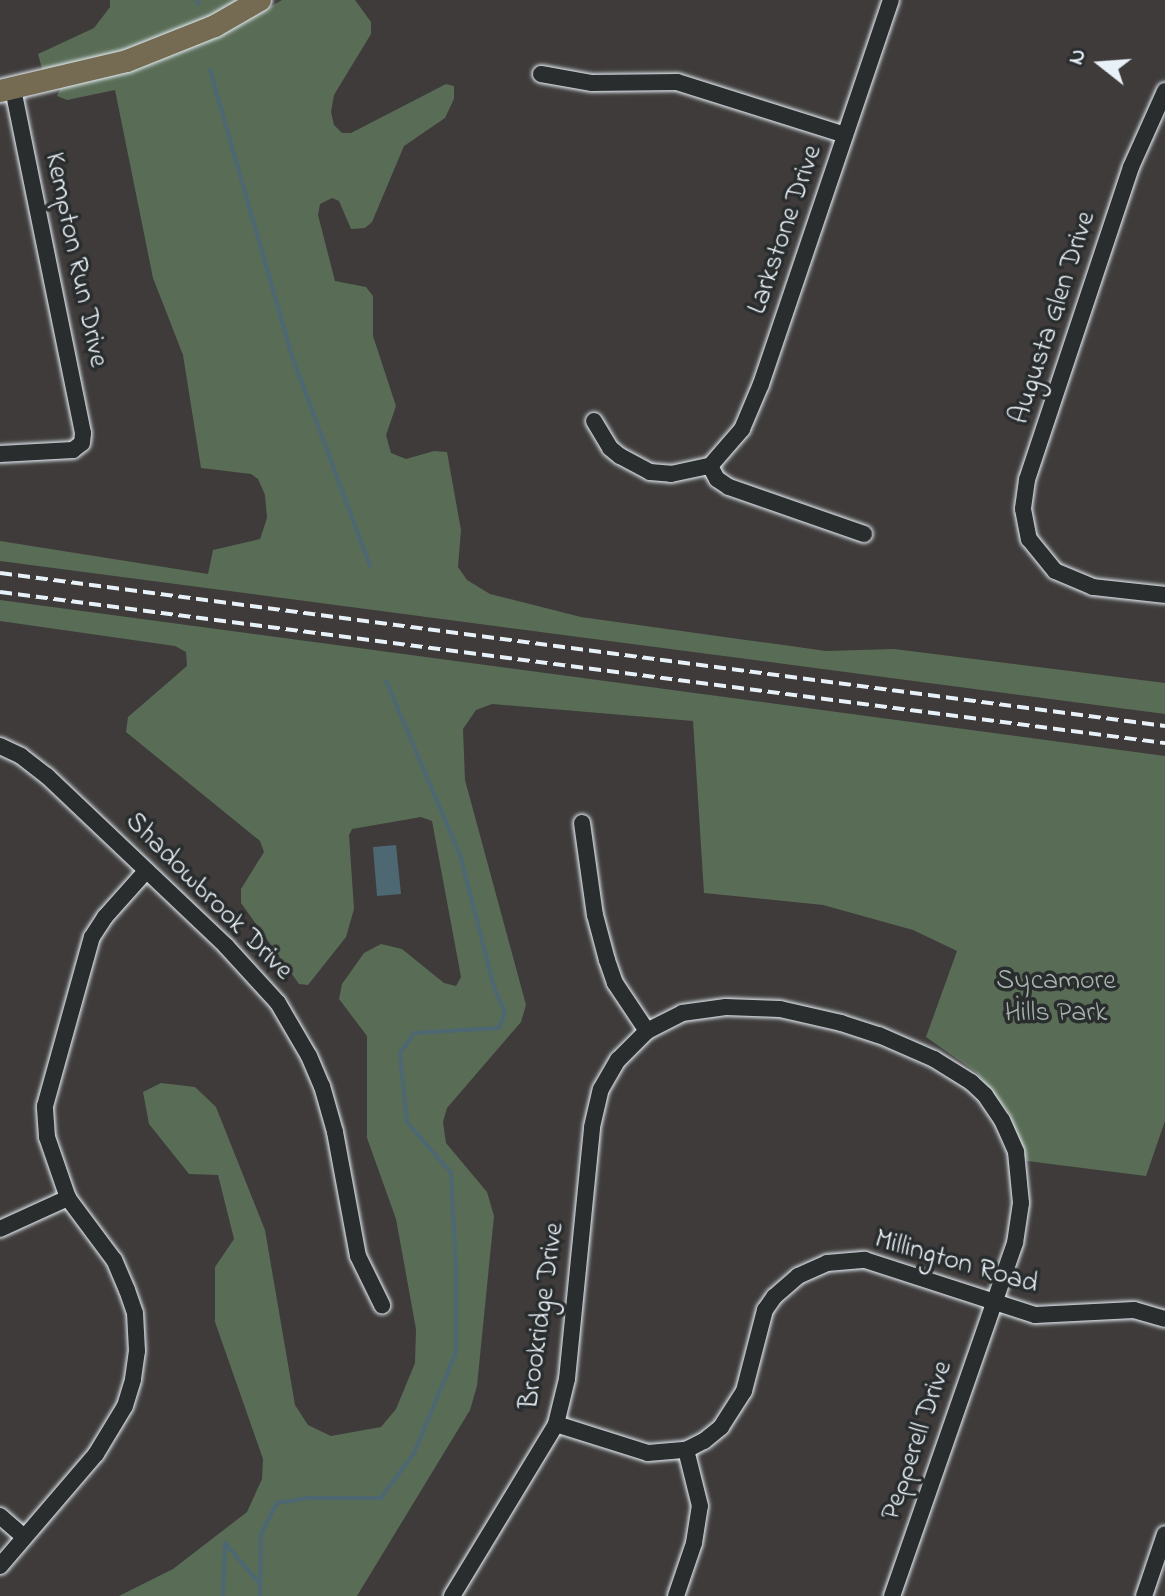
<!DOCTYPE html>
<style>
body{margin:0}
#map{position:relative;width:1165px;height:1596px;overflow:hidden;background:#3e3b3a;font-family:"Indie Flower",sans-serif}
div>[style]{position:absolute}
.green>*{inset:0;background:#596c56}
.water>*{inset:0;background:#4d6872}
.stream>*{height:4px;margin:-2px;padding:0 2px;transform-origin:2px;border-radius:2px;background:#4d6872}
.roads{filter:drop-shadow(0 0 2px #e8f1f8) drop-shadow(0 0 2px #e8f1f8)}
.minor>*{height:16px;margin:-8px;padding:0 8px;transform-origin:8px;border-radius:8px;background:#2a2d2e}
.major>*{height:22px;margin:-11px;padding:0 11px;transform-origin:11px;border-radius:11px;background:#746b52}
.rail>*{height:4px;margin-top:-2px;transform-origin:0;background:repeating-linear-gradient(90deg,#e8f1f8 0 12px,transparent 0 18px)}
span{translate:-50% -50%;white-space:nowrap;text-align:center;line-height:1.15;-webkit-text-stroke:7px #2a2d2e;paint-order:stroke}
.street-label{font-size:28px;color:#e8f1f8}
.park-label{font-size:28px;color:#a8b5af}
.north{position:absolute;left:1061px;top:24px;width:80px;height:80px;-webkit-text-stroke:6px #2a2d2e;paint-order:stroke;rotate:287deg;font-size:22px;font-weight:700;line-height:32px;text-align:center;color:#e8f1f8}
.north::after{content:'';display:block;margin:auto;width:28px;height:36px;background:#e8f1f8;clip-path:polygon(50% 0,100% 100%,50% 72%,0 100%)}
</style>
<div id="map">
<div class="green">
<div style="clip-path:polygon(110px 0,242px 0,183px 29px,120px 52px,43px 72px,38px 54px,94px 28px,110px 7px)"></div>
<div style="clip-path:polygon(282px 0,355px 0,371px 22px,371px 34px,334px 95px,331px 112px,334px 125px,342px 133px,351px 133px,446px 84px,454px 86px,454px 99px,445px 118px,404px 146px,372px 222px,365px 228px,351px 229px,339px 201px,332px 198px,320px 204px,318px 215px,335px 281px,366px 287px,373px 296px,373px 336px,396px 406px,386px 435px,391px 453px,406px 459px,434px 451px,447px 452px,461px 530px,458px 567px,467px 580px,490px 594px,581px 617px,826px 651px,894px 649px,1165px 683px,1165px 714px,0 561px,0 541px,208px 574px,213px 550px,260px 539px,267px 518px,265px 495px,258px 479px,251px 474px,201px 468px,183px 355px,153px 278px,115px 90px,67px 100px,57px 96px,61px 87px,186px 48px,242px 23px)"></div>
<div style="clip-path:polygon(0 600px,1165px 756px,1165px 1121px,1146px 1176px,1027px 1161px,1009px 1113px,976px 1072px,926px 1037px,957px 951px,913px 930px,823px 905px,704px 893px,693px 721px,492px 704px,476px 710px,463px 729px,465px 780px,526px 1005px,521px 1022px,447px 1108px,443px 1122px,446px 1143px,487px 1192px,494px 1216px,477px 1386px,470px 1410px,357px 1596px,119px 1596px,173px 1569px,247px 1512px,262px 1479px,263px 1459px,215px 1322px,215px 1267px,234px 1239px,218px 1175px,189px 1174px,149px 1124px,143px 1092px,161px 1083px,195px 1087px,216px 1107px,265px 1230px,295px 1405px,308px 1425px,331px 1436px,381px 1427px,396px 1409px,415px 1363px,416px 1329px,396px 1219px,367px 1138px,367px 1036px,339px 999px,342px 984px,364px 953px,381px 944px,402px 949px,444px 983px,456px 986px,461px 977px,432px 821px,421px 817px,352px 829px,349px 835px,354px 909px,346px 937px,308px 985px,299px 984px,241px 903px,241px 889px,264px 852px,260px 841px,126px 732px,128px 717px,187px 666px,186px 652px,175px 646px,0 621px)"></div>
</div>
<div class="water">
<div style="clip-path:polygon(396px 845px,401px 894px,377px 896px,373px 847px)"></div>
</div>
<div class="stream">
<div style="left:197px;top:0;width:4px;rotate:76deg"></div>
<div style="left:210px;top:70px;width:298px;rotate:74deg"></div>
<div style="left:292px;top:356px;width:224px;rotate:69.6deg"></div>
<div style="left:223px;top:1596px;width:53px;rotate:-87.8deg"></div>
<div style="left:225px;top:1543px;width:52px;rotate:49.6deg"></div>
<div style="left:260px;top:1596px;width:62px;rotate:-89.1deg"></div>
<div style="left:261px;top:1534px;width:35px;rotate:-63deg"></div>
<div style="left:277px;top:1503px;width:30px;rotate:-9deg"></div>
<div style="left:307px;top:1498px;width:74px"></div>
<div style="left:381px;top:1498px;width:56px;rotate:-53.7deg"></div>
<div style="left:414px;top:1453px;width:109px;rotate:-67.4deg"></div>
<div style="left:456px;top:1352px;width:81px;rotate:-90deg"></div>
<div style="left:456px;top:1271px;width:98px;rotate:-92.9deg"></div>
<div style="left:451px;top:1173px;width:67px;rotate:-130.8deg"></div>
<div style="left:407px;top:1122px;width:69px;rotate:-95.8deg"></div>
<div style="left:400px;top:1053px;width:24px;rotate:-55deg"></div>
<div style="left:414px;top:1033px;width:85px;rotate:-3.4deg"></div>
<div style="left:499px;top:1028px;width:17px;rotate:-69deg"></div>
<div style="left:505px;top:1012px;width:27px;rotate:-114deg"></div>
<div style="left:494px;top:987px;width:136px;rotate:-104.4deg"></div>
<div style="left:460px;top:855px;width:189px;rotate:-113deg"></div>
</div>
<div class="roads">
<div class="minor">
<div style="left:541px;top:74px;width:52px;rotate:10deg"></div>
<div style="left:592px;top:83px;width:85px;rotate:-0.7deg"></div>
<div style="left:677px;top:82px;width:176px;rotate:17.5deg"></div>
<div style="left:1165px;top:91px;width:83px;rotate:114.1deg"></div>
<div style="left:1131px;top:167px;width:330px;rotate:108.4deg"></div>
<div style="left:1027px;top:480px;width:29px;rotate:98deg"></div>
<div style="left:1023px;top:509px;width:31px;rotate:79deg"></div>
<div style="left:1029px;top:539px;width:41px;rotate:50.9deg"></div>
<div style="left:1055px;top:571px;width:41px;rotate:22.8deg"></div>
<div style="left:1093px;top:587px;width:72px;rotate:6.3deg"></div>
<div style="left:594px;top:421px;width:31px;rotate:59deg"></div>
<div style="left:610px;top:448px;width:13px;rotate:39deg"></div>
<div style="left:620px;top:456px;width:34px;rotate:28deg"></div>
<div style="left:650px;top:472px;width:21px;rotate:5deg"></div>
<div style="left:671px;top:474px;width:40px;rotate:-12deg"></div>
<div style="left:710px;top:466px;width:49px;rotate:-49.1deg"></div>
<div style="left:742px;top:429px;width:49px;rotate:-67.1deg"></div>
<div style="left:761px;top:384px;width:405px;rotate:-71.3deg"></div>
<div style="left:0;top:454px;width:73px;rotate:-3.1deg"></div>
<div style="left:73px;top:450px;width:11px;rotate:-38deg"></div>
<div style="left:82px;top:443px;width:10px;rotate:-84deg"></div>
<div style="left:83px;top:433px;width:352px;rotate:-101.5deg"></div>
<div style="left:710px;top:466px;width:15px;rotate:62deg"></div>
<div style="left:717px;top:479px;width:14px;rotate:34deg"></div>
<div style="left:729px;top:487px;width:143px;rotate:19.2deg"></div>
<div style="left:0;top:746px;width:23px;rotate:25deg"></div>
<div style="left:21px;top:756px;width:33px;rotate:38deg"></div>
<div style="left:47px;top:776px;width:247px;rotate:43.5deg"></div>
<div style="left:226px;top:946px;width:77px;rotate:47.6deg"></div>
<div style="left:278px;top:1003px;width:61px;rotate:59.7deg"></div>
<div style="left:309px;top:1056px;width:33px;rotate:67deg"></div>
<div style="left:322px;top:1086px;width:48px;rotate:74.2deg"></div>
<div style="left:335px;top:1132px;width:126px;rotate:79.5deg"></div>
<div style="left:358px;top:1256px;width:55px;rotate:63.9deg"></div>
<div style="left:582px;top:823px;width:93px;rotate:82deg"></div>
<div style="left:595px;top:915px;width:47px;rotate:75.1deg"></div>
<div style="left:607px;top:960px;width:24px;rotate:71deg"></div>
<div style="left:615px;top:983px;width:58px;rotate:56.3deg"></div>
<div style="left:0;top:1229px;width:75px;rotate:-24.5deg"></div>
<div style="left:556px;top:1424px;width:96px;rotate:17.5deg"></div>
<div style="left:648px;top:1453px;width:38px;rotate:-5deg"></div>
<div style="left:686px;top:1450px;width:20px;rotate:-27deg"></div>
<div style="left:704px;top:1441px;width:22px;rotate:-39deg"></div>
<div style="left:721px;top:1427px;width:43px;rotate:-57.4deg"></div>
<div style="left:744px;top:1391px;width:84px;rotate:-75.5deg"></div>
<div style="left:765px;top:1310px;width:16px;rotate:-55deg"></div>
<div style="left:774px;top:1297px;width:32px;rotate:-41deg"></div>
<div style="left:798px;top:1276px;width:32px;rotate:-24deg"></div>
<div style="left:827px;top:1263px;width:38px;rotate:-5deg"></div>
<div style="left:865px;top:1260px;width:179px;rotate:17.9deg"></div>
<div style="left:1035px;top:1315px;width:99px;rotate:-2.9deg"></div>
<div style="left:1134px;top:1310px;width:32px;rotate:16deg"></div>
<div style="left:0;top:1516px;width:32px;rotate:41deg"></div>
<div style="left:0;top:1566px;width:148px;rotate:-49.4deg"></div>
<div style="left:96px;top:1454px;width:56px;rotate:-58.9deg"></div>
<div style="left:125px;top:1406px;width:28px;rotate:-73deg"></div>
<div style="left:133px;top:1379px;width:28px;rotate:-82deg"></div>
<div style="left:137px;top:1351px;width:38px;rotate:-93deg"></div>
<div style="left:135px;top:1313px;width:24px;rotate:-109deg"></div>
<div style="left:127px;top:1290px;width:33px;rotate:-113deg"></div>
<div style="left:114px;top:1260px;width:77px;rotate:-126.6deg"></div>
<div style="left:68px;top:1198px;width:65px;rotate:-109deg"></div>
<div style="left:47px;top:1137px;width:31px;rotate:-94deg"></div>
<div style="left:45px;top:1106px;width:175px;rotate:-74.5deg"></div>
<div style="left:92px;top:937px;width:24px;rotate:-57deg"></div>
<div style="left:105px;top:917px;width:62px;rotate:-48.3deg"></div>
<div style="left:452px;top:1596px;width:201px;rotate:-58.8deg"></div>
<div style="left:556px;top:1424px;width:46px;rotate:-76.3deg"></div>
<div style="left:567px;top:1379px;width:253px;rotate:-84.3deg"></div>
<div style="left:592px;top:1127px;width:39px;rotate:-77deg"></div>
<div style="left:601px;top:1089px;width:34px;rotate:-60deg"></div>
<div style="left:618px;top:1060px;width:41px;rotate:-45deg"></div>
<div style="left:647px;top:1031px;width:39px;rotate:-27deg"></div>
<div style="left:682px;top:1013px;width:44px;rotate:-7.8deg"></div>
<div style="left:726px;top:1007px;width:54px;rotate:2.1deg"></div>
<div style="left:780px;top:1009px;width:63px;rotate:12.9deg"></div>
<div style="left:841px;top:1023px;width:40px;rotate:18deg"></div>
<div style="left:879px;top:1035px;width:60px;rotate:23.6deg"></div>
<div style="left:934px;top:1059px;width:44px;rotate:31.9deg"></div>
<div style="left:971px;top:1082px;width:19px;rotate:43deg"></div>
<div style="left:985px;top:1095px;width:30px;rotate:56deg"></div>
<div style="left:1002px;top:1120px;width:35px;rotate:66deg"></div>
<div style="left:1016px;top:1152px;width:51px;rotate:84.4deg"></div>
<div style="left:1021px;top:1203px;width:40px;rotate:98.5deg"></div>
<div style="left:1015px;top:1243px;width:374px;rotate:109.2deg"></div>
<div style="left:676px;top:1596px;width:56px;rotate:-71.2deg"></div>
<div style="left:694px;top:1543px;width:37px;rotate:-81deg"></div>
<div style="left:700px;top:1506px;width:58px;rotate:-104deg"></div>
<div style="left:1144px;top:1596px;width:65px;rotate:-71.3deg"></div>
</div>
<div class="major">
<div style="left:0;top:91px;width:130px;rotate:-13.3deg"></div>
<div style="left:127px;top:61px;width:95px;rotate:-21.7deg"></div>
<div style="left:215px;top:26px;width:52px;rotate:-30deg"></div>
</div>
</div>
<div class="rail">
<div style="left:0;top:573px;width:1175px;rotate:7.48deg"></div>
<div style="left:0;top:592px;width:1175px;rotate:7.39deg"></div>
</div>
<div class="street-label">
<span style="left:786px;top:230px;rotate:-71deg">Larkstone Drive</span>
<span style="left:75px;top:260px;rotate:78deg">Kempton Run Drive</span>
<span style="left:1054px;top:318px;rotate:-72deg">Augusta Glen Drive</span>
<span style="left:208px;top:897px;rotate:45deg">Shadowbrook Drive</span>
<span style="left:956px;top:1263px;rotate:16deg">Millington Road</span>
<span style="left:543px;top:1316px;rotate:-82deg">Brookridge Drive</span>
<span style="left:918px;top:1441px;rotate:-71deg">Pepperell Drive</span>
</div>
<div class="park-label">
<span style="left:1056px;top:998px">Sycamore<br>Hills Park</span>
</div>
<div class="north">N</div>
</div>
